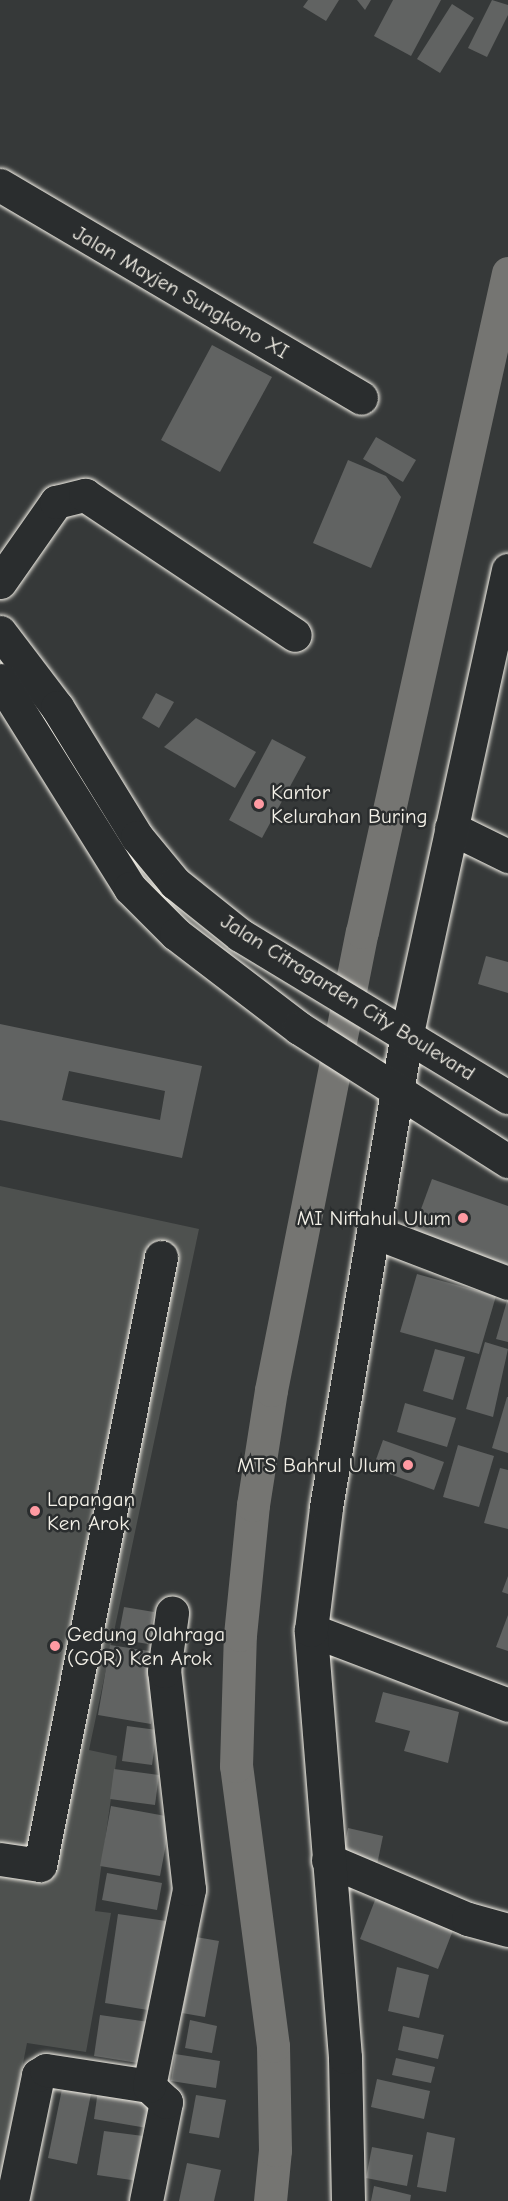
<!DOCTYPE html>
<style>
body{margin:0}
#map{position:relative;width:508px;height:2201px;overflow:hidden;background:#363939;font-family:"Comic Neue",sans-serif}
div>[style]{position:absolute}
.green>*{inset:0;background:#4e514f}
.canal>*{height:33px;margin:-16.5px;padding:0 16.5px;transform-origin:16.5px;border-radius:16.5px;background:#757572}
.building>*{inset:0;background:#616362}
.roads{filter:drop-shadow(0 0 2px #f4f1e8) drop-shadow(0 0 2px #f4f1e8)}
.minor>*{height:33px;margin:-16.5px;padding:0 16.5px;transform-origin:16.5px;border-radius:16.5px;background:#2a2d2e}
.major>*{height:33px;margin:-16.5px;padding:0 16.5px;transform-origin:16.5px;border-radius:16.5px;background:#2a2d2e}
.dots>*{width:16px;height:16px;translate:-50% -50%;box-sizing:border-box;border:3px solid #2a2d2e;border-radius:50%}
span{translate:-50% -50%;white-space:nowrap;text-align:center;line-height:1.15;-webkit-text-stroke:5px #2a2d2e;paint-order:stroke}
.street-label{font-size:21px;color:#f4f1e8}
.poi-label{font-size:21px;color:#f4f1e8}
.left{translate:0 -50%;text-align:left}
.right{translate:-100% -50%;text-align:right}
</style>
<div id="map">
<div class="green">
<div style="clip-path:polygon(0 1186px,199px 1229px,89px 1750px,117px 1756px,95px 1911px,111px 1913px,86px 2052px,27px 2043px,0 2181px)"></div>
</div>
<div class="canal">
<div style="left:270px;top:2201px;width:51px;rotate:-84.4deg"></div>
<div style="left:275px;top:2150px;width:104px;rotate:-91.1deg"></div>
<div style="left:273px;top:2046px;width:282px;rotate:-97.5deg"></div>
<div style="left:236px;top:1766px;width:131px;rotate:-88.3deg"></div>
<div style="left:240px;top:1635px;width:131px;rotate:-84.3deg"></div>
<div style="left:253px;top:1505px;width:116px;rotate:-81.1deg"></div>
<div style="left:271px;top:1390px;width:467px;rotate:-78.8deg"></div>
<div style="left:362px;top:932px;width:675px;rotate:-77.51deg"></div>
</div>
<div class="building">
<div style="clip-path:polygon(308px 0,339px 0,326px 21px,303px 7px)"></div>
<div style="clip-path:polygon(357px 0,371px 0,365px 10px)"></div>
<div style="clip-path:polygon(393px 0,441px 0,411px 56px,374px 36px)"></div>
<div style="clip-path:polygon(492px 0,508px 5px,508px 15px,487px 57px,468px 48px)"></div>
<div style="clip-path:polygon(452px 4px,474px 18px,440px 73px,417px 59px)"></div>
<div style="clip-path:polygon(212px 345px,272px 377px,220px 472px,161px 440px)"></div>
<div style="clip-path:polygon(376px 437px,416px 460px,403px 482px,363px 459px)"></div>
<div style="clip-path:polygon(348px 460px,386px 476px,401px 497px,371px 568px,313px 543px)"></div>
<div style="clip-path:polygon(156px 693px,174px 702px,159px 728px,142px 718px)"></div>
<div style="clip-path:polygon(196px 718px,256px 752px,235px 788px,164px 747px)"></div>
<div style="clip-path:polygon(272px 739px,306px 757px,262px 838px,229px 820px)"></div>
<div style="clip-path:polygon(486px 956px,508px 962px,508px 993px,478px 984px)"></div>
<div style="clip-path:polygon(evenodd,0 1024px,202px 1066px,182px 1158px,0 1120px,0 1024px,69px 1071px,165px 1091px,160px 1120px,62px 1100px,69px 1071px)"></div>
<div style="clip-path:polygon(432px 1179px,508px 1206px,508px 1265px,413px 1231px)"></div>
<div style="clip-path:polygon(417px 1274px,496px 1296px,479px 1354px,400px 1332px)"></div>
<div style="clip-path:polygon(507px 1301px,508px 1301px,508px 1342px,496px 1339px)"></div>
<div style="clip-path:polygon(485px 1342px,508px 1349px,493px 1417px,466px 1409px)"></div>
<div style="clip-path:polygon(435px 1349px,465px 1357px,453px 1400px,423px 1391px)"></div>
<div style="clip-path:polygon(507px 1397px,508px 1397px,508px 1453px,492px 1448px)"></div>
<div style="clip-path:polygon(405px 1403px,456px 1418px,447px 1447px,397px 1432px)"></div>
<div style="clip-path:polygon(383px 1440px,444px 1462px,434px 1490px,373px 1468px)"></div>
<div style="clip-path:polygon(458px 1445px,494px 1456px,479px 1507px,443px 1497px)"></div>
<div style="clip-path:polygon(500px 1468px,508px 1470px,508px 1529px,484px 1523px)"></div>
<div style="clip-path:polygon(508px 1576px,508px 1594px,502px 1592px)"></div>
<div style="clip-path:polygon(124px 1607px,154px 1612px,148px 1644px,118px 1639px)"></div>
<div style="clip-path:polygon(508px 1615px,508px 1651px,496px 1647px)"></div>
<div style="clip-path:polygon(110px 1645px,162px 1653px,151px 1724px,98px 1715px)"></div>
<div style="clip-path:polygon(383px 1692px,459px 1712px,448px 1763px,404px 1751px,410px 1731px,375px 1722px)"></div>
<div style="clip-path:polygon(127px 1726px,157px 1730px,152px 1765px,122px 1761px)"></div>
<div style="clip-path:polygon(114px 1769px,159px 1775px,155px 1805px,110px 1799px)"></div>
<div style="clip-path:polygon(111px 1806px,171px 1817px,160px 1876px,100px 1866px)"></div>
<div style="clip-path:polygon(348px 1828px,383px 1836px,377px 1865px,342px 1858px)"></div>
<div style="clip-path:polygon(107px 1873px,162px 1883px,157px 1910px,102px 1900px)"></div>
<div style="clip-path:polygon(377px 1895px,455px 1925px,438px 1969px,360px 1939px)"></div>
<div style="clip-path:polygon(118px 1914px,173px 1922px,160px 2012px,105px 2003px)"></div>
<div style="clip-path:polygon(196px 1937px,219px 1941px,205px 2017px,182px 2013px)"></div>
<div style="clip-path:polygon(397px 1967px,429px 1975px,419px 2018px,388px 2011px)"></div>
<div style="clip-path:polygon(100px 2015px,156px 2023px,150px 2065px,94px 2056px)"></div>
<div style="clip-path:polygon(190px 2020px,217px 2026px,212px 2053px,185px 2048px)"></div>
<div style="clip-path:polygon(403px 2026px,444px 2035px,438px 2059px,398px 2050px)"></div>
<div style="clip-path:polygon(175px 2054px,220px 2061px,216px 2088px,171px 2081px)"></div>
<div style="clip-path:polygon(396px 2058px,435px 2067px,431px 2083px,392px 2075px)"></div>
<div style="clip-path:polygon(377px 2079px,430px 2091px,424px 2119px,371px 2107px)"></div>
<div style="clip-path:polygon(63px 2084px,92px 2089px,77px 2164px,48px 2158px)"></div>
<div style="clip-path:polygon(98px 2090px,152px 2098px,147px 2128px,94px 2119px)"></div>
<div style="clip-path:polygon(196px 2095px,226px 2100px,219px 2138px,189px 2133px)"></div>
<div style="clip-path:polygon(104px 2131px,151px 2137px,145px 2182px,97px 2175px)"></div>
<div style="clip-path:polygon(427px 2132px,455px 2138px,446px 2192px,417px 2187px)"></div>
<div style="clip-path:polygon(372px 2147px,413px 2155px,407px 2186px,366px 2178px)"></div>
<div style="clip-path:polygon(187px 2163px,221px 2170px,214px 2201px,179px 2201px)"></div>
<div style="clip-path:polygon(374px 2186px,411px 2195px,410px 2201px,371px 2201px)"></div>
</div>
<div class="roads">
<div class="minor">
<div style="left:0;top:185px;width:419px;rotate:30.5deg"></div>
<div style="left:0;top:582px;width:98px;rotate:-55deg"></div>
<div style="left:56px;top:502px;width:30px;rotate:-14deg"></div>
<div style="left:85px;top:495px;width:252px;rotate:33.7deg"></div>
<div style="left:451px;top:828px;width:64px;rotate:26.2deg"></div>
<div style="left:377px;top:1233px;width:140px;rotate:20.9deg"></div>
<div style="left:311px;top:1630px;width:211px;rotate:20.8deg"></div>
<div style="left:0;top:1859px;width:40px;rotate:8.5deg"></div>
<div style="left:40px;top:1865px;width:620px;rotate:-78.74deg"></div>
<div style="left:328px;top:1860px;width:152px;rotate:22.9deg"></div>
<div style="left:468px;top:1919px;width:41px;rotate:15.4deg"></div>
<div style="left:12px;top:2201px;width:129px;rotate:-78.3deg"></div>
<div style="left:38px;top:2075px;width:9px;rotate:-32deg"></div>
<div style="left:46px;top:2070px;width:104px;rotate:8.8deg"></div>
<div style="left:146px;top:2201px;width:101px;rotate:-78.6deg"></div>
<div style="left:166px;top:2102px;width:23px;rotate:-137deg"></div>
<div style="left:149px;top:2086px;width:201px;rotate:-78.5deg"></div>
<div style="left:189px;top:1889px;width:219px;rotate:-96.5deg"></div>
<div style="left:164px;top:1671px;width:59px;rotate:-82.1deg"></div>
<div style="left:348px;top:2201px;width:144px;rotate:-91.2deg"></div>
<div style="left:345px;top:2057px;width:428px;rotate:-94.6deg"></div>
<div style="left:311px;top:1630px;width:124px;rotate:-83deg"></div>
<div style="left:326px;top:1507px;width:481px;rotate:-80.3deg"></div>
<div style="left:407px;top:1033px;width:474px;rotate:-77.7deg"></div>
</div>
<div class="major">
<div style="left:0;top:632px;width:94px;rotate:52.8deg"></div>
<div style="left:57px;top:707px;width:153px;rotate:58.4deg"></div>
<div style="left:137px;top:837px;width:60px;rotate:50.4deg"></div>
<div style="left:175px;top:883px;width:83px;rotate:38.7deg"></div>
<div style="left:240px;top:935px;width:313px;rotate:31.2deg"></div>
<div style="left:0;top:680px;width:245px;rotate:58deg"></div>
<div style="left:130px;top:888px;width:65px;rotate:45deg"></div>
<div style="left:176px;top:934px;width:155px;rotate:37.4deg"></div>
<div style="left:299px;top:1028px;width:248px;rotate:32.5deg"></div>
</div>
</div>
<div class="dots">
<div style="left:259px;top:804px;background:#ff9aa2"></div>
<div style="left:463px;top:1218px;background:#ff9aa2"></div>
<div style="left:408px;top:1465px;background:#ff9aa2"></div>
<div style="left:35px;top:1511px;background:#ff9aa2"></div>
<div style="left:55px;top:1646px;background:#ff9aa2"></div>
</div>
<div class="street-label">
<span style="left:181px;top:292px;rotate:30deg">Jalan Mayjen Sungkono XI</span>
<span style="left:348px;top:997px;rotate:32deg">Jalan Citragarden City Boulevard</span>
</div>
<div class="poi-label">
<span class="left" style="left:271px;top:804px">Kantor<br>Kelurahan Buring</span>
<span class="right" style="left:451px;top:1218px">MI Niftahul Ulum</span>
<span class="right" style="left:396px;top:1465px">MTS Bahrul Ulum</span>
<span class="left" style="left:47px;top:1511px">Lapangan<br>Ken Arok</span>
<span class="left" style="left:67px;top:1646px">Gedung Olahraga<br>(GOR) Ken Arok</span>
</div>
</div>
